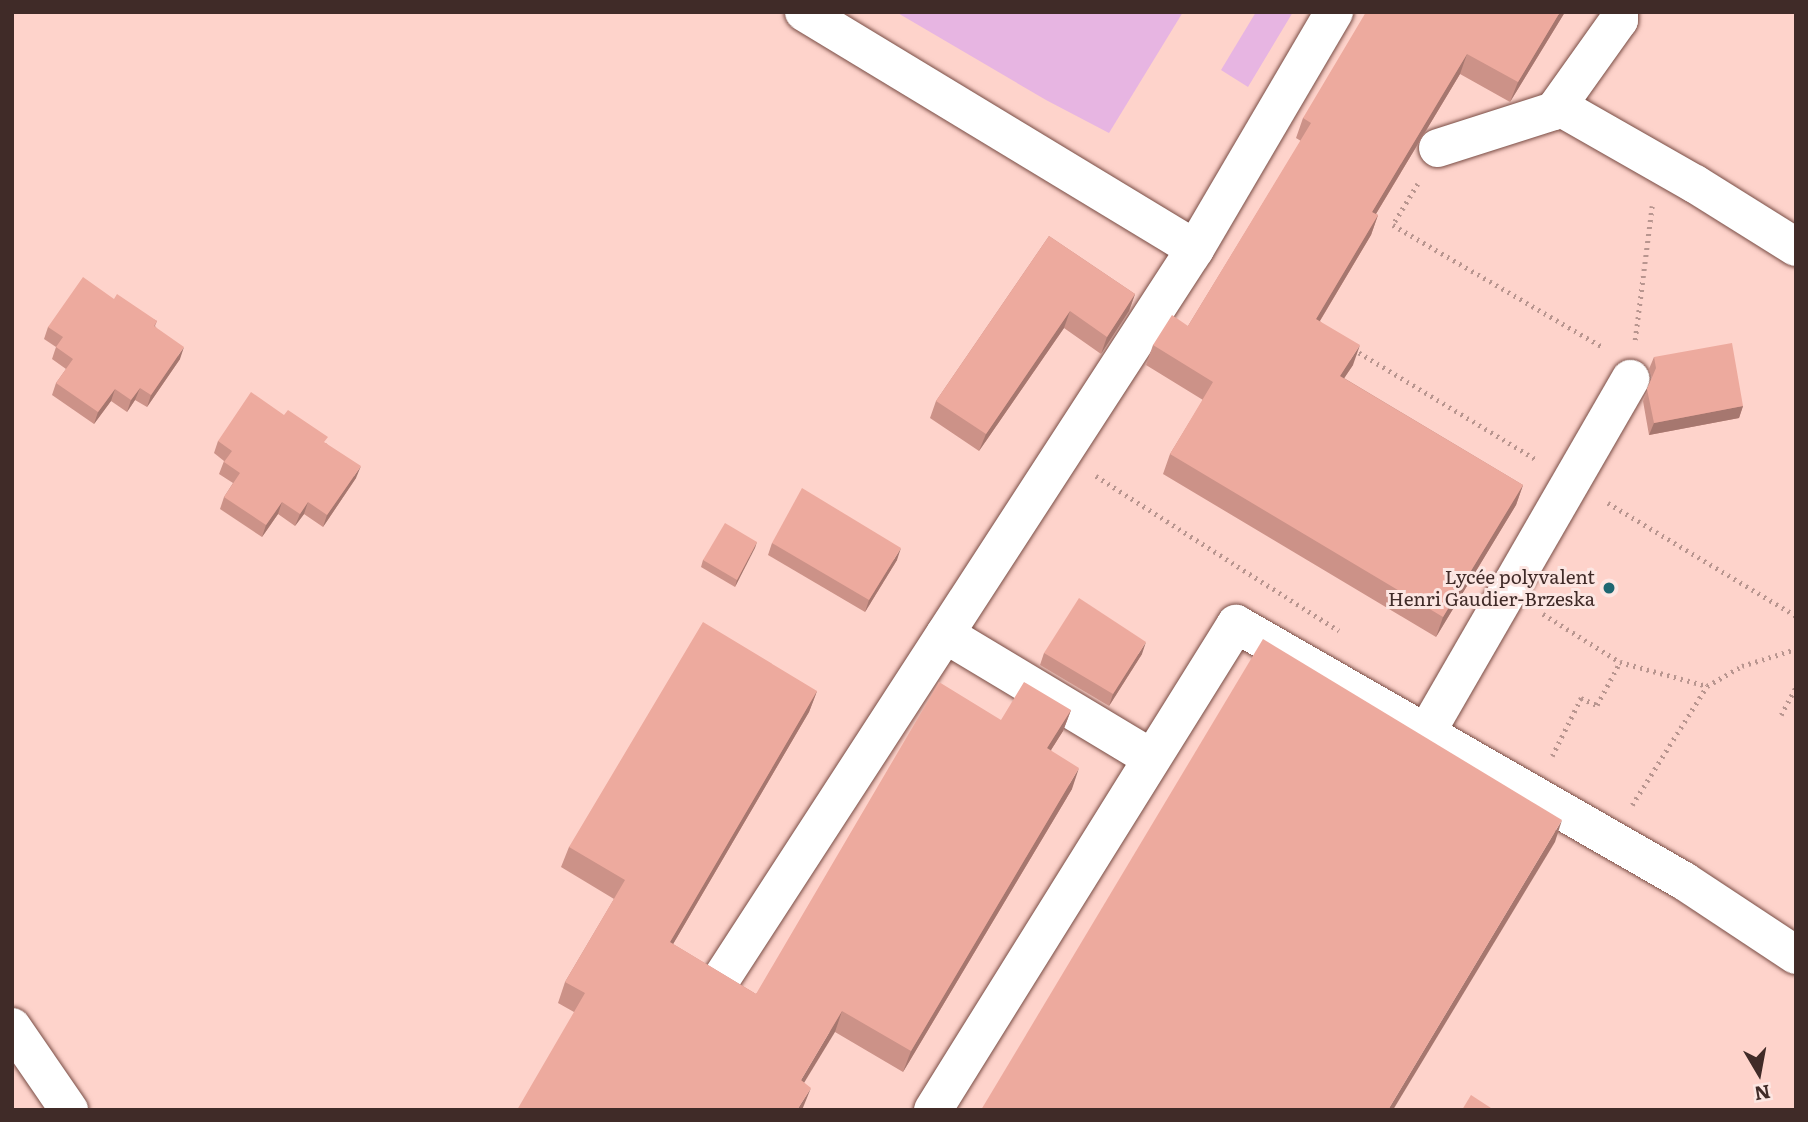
<!DOCTYPE html>
<meta charset="utf-8">
<style>
body{margin:0}
#map{position:relative;width:1808px;height:1122px;overflow:hidden;background:#fed3cb;font-family:Literata,serif}
div>[style]{position:absolute}
.green>*{inset:0;background:#e7b5e2}
.path>*{height:4.5px;margin-top:-2.25px;transform-origin:0;background:repeating-linear-gradient(90deg,#b8958f 0 2px,transparent 0 7px)}
.roads{filter:drop-shadow(0 0 2px #784c44) drop-shadow(0 0 2px #784c44)}
.minor>*{height:38px;margin:-19px;padding:0 19px;transform-origin:19px;border-radius:19px;background:#fff}
.wall>*{inset:0;background:#cc9288}
.shaded-wall>*{inset:0;background:#a6776f}
.building>*{inset:0;background:#edaa9e}
.dots>*{width:19px;height:19px;translate:-50% -50%;box-sizing:border-box;border:4px solid #fce6e2;border-radius:50%}
span{translate:-50% -50%;white-space:nowrap;text-align:center;line-height:1.15;-webkit-text-stroke:6px #fce6e2;paint-order:stroke}
.poi-label{font-size:19px;color:#402b28}
.right{translate:-100% -50%;text-align:right}
.frame{position:absolute;inset:0;border:14px solid #402b28;pointer-events:none}
.north{position:absolute;left:1724px;top:1038px;width:70px;height:70px;-webkit-text-stroke:5px #fce6e2;paint-order:stroke;rotate:170deg;font-size:19px;font-weight:700;line-height:28px;text-align:center;color:#402b28}
.north::after{content:'';display:block;margin:auto;width:24px;height:32px;background:#402b28;clip-path:polygon(50% 0,100% 100%,50% 72%,0 100%)}
</style>
<div id="map">
<div class="green">
<div style="clip-path:polygon(896px 12px,1183px 12px,1109px 133px,1046px 100px)"></div>
<div style="clip-path:polygon(1256px 12px,1293px 12px,1248px 87px,1221px 70px)"></div>
</div>
<div class="path">
<div style="left:1418px;top:184px;width:48px;rotate:121.4deg"></div>
<div style="left:1393px;top:225px;width:244px;rotate:30.2deg"></div>
<div style="left:1635px;top:340px;width:135px;rotate:-82.8deg"></div>
<div style="left:1353px;top:349px;width:215px;rotate:31.1deg"></div>
<div style="left:1096px;top:476px;width:288px;rotate:32.5deg"></div>
<div style="left:1608px;top:503px;width:219px;rotate:31deg"></div>
<div style="left:1543px;top:614px;width:91px;rotate:31.9deg"></div>
<div style="left:1620px;top:662px;width:90px;rotate:15.4deg"></div>
<div style="left:1781px;top:715px;width:32px;rotate:-62deg"></div>
<div style="left:1552px;top:756px;width:65px;rotate:-63.4deg"></div>
<div style="left:1581px;top:698px;width:17px;rotate:24deg"></div>
<div style="left:1597px;top:705px;width:49px;rotate:-61.9deg"></div>
<div style="left:1632px;top:805px;width:141px;rotate:-57.8deg"></div>
<div style="left:1707px;top:686px;width:40px;rotate:-29.7deg"></div>
<div style="left:1742px;top:666px;width:57px;rotate:-17.5deg"></div>
</div>
<div class="roads">
<div class="minor">
<div style="left:804px;top:12px;width:457px;rotate:31.2deg"></div>
<div style="left:1558px;top:106px;width:158px;rotate:29.7deg"></div>
<div style="left:1695px;top:184px;width:119px;rotate:32deg"></div>
<div style="left:1438px;top:148px;width:122px;rotate:-17.7deg"></div>
<div style="left:1554px;top:111px;width:112px;rotate:-54.5deg"></div>
<div style="left:1619px;top:20px;width:8px;rotate:-90deg"></div>
<div style="left:945px;top:634px;width:240px;rotate:31deg"></div>
<div style="left:1426px;top:733px;width:409px;rotate:-60deg"></div>
<div style="left:723px;top:976px;width:867px;rotate:-57.01deg"></div>
<div style="left:1195px;top:249px;width:275px;rotate:-59.6deg"></div>
<div style="left:12px;top:1027px;width:101px;rotate:55.5deg"></div>
<div style="left:933px;top:1110px;width:573px;rotate:-58.06deg"></div>
<div style="left:1236px;top:624px;width:516px;rotate:29.84deg"></div>
<div style="left:1684px;top:881px;width:134px;rotate:33.5deg"></div>
</div>
</div>
<div class="wall">
<div style="clip-path:polygon(1565px 12px,1510px 102px,1460px 74px,1376px 214px,1378px 215px,1371px 235px,1320px 321px,1353px 365px,1344px 378px,1523px 485px,1516px 505px,1436px 637px,1163px 474px,1170px 454px,1203px 400px,1146px 365px,1153px 345px,1188px 326px,1301px 141px,1296px 138px,1303px 118px)"></div>
<div style="clip-path:polygon(1049px 236px,1135px 294px,1129px 311px,1101px 354px,1064px 328px,979px 451px,930px 418px,936px 401px)"></div>
<div style="clip-path:polygon(114px 299px,157px 321px,155px 326px,180px 359px,147px 407px,135px 400px,127px 412px,111px 401px,94px 424px,52px 395px,56px 383px,66px 369px,52px 359px,56px 347px,44px 339px,48px 327px)"></div>
<div style="clip-path:polygon(1654px 357px,1743px 406px,1739px 418px,1649px 435px,1643px 401px,1652px 378px,1649px 369px)"></div>
<div style="clip-path:polygon(218px 441px,326px 443px,356px 478px,323px 527px,304px 514px,295px 526px,278px 514px,262px 537px,220px 509px,224px 497px,233px 483px,219px 474px,224px 461px,214px 453px)"></div>
<div style="clip-path:polygon(757px 542px,735px 587px,701px 567px,703px 560px)"></div>
<div style="clip-path:polygon(772px 543px,897px 560px,865px 612px,768px 555px)"></div>
<div style="clip-path:polygon(1044px 653px,1142px 654px,1109px 706px,1040px 665px)"></div>
<div style="clip-path:polygon(817px 691px,809px 712px,673px 944px,756px 994px,1001px 720px,1071px 710px,1063px 731px,1051px 750px,1072px 789px,903px 1072px,835px 1032px,574px 1012px,558px 1003px,565px 982px,614px 899px,561px 867px,569px 847px)"></div>
</div>
<div class="shaded-wall">
<div style="clip-path:polygon(1560px 12px,1565px 12px,1510px 102px,1518px 82px)"></div>
<div style="clip-path:polygon(1467px 54px,1460px 74px,1365px 232px,1372px 212px)"></div>
<div style="clip-path:polygon(1378px 215px,1371px 235px,1309px 339px,1316px 319px)"></div>
<div style="clip-path:polygon(1135px 294px,1129px 311px,1101px 354px,1107px 337px)"></div>
<div style="clip-path:polygon(1070px 311px,1064px 328px,979px 451px,986px 434px)"></div>
<div style="clip-path:polygon(1360px 345px,1353px 365px,1333px 395px,1340px 376px)"></div>
<div style="clip-path:polygon(184px 347px,180px 359px,147px 407px,151px 395px)"></div>
<div style="clip-path:polygon(140px 388px,135px 400px,127px 412px,131px 400px)"></div>
<div style="clip-path:polygon(115px 389px,111px 401px,94px 424px,98px 412px)"></div>
<div style="clip-path:polygon(1743px 406px,1739px 418px,1649px 435px,1654px 423px)"></div>
<div style="clip-path:polygon(361px 466px,356px 478px,323px 527px,327px 515px)"></div>
<div style="clip-path:polygon(1523px 485px,1516px 505px,1436px 637px,1443px 617px)"></div>
<div style="clip-path:polygon(282px 502px,278px 514px,262px 537px,266px 525px)"></div>
<div style="clip-path:polygon(308px 502px,304px 514px,295px 526px,300px 514px)"></div>
<div style="clip-path:polygon(757px 542px,755px 548px,735px 587px,737px 580px)"></div>
<div style="clip-path:polygon(901px 548px,897px 560px,865px 612px,869px 600px)"></div>
<div style="clip-path:polygon(1146px 642px,1142px 654px,1109px 706px,1113px 694px)"></div>
<div style="clip-path:polygon(817px 691px,809px 712px,662px 963px,670px 942px)"></div>
<div style="clip-path:polygon(1071px 710px,1063px 731px,1039px 769px,1047px 748px)"></div>
<div style="clip-path:polygon(1079px 768px,1072px 789px,903px 1072px,911px 1051px)"></div>
<div style="clip-path:polygon(1562px 820px,1555px 842px,1393px 1110px,1388px 1110px)"></div>
<div style="clip-path:polygon(842px 1011px,835px 1032px,793px 1101px,801px 1080px)"></div>
<div style="clip-path:polygon(811px 1088px,802px 1110px,797px 1110px)"></div>
</div>
<div class="building">
<div style="clip-path:polygon(1366px 12px,1560px 12px,1518px 82px,1467px 54px,1372px 212px,1378px 215px,1316px 319px,1360px 345px,1340px 376px,1523px 485px,1443px 617px,1170px 454px,1213px 382px,1153px 345px,1172px 315px,1188px 326px,1311px 123px,1303px 118px)"></div>
<div style="clip-path:polygon(1049px 236px,1135px 294px,1107px 337px,1070px 311px,986px 434px,936px 401px)"></div>
<div style="clip-path:polygon(83px 277px,114px 299px,117px 294px,157px 321px,154px 326px,184px 347px,151px 395px,140px 388px,131px 400px,115px 389px,98px 412px,56px 383px,73px 359px,56px 347px,63px 337px,48px 327px)"></div>
<div style="clip-path:polygon(1732px 343px,1743px 406px,1654px 423px,1647px 389px,1656px 368px,1654px 357px)"></div>
<div style="clip-path:polygon(251px 392px,284px 415px,288px 410px,328px 437px,324px 442px,361px 466px,327px 515px,308px 502px,300px 514px,282px 502px,266px 525px,224px 497px,240px 473px,224px 462px,232px 451px,218px 441px)"></div>
<div style="clip-path:polygon(802px 488px,901px 548px,869px 600px,772px 543px)"></div>
<div style="clip-path:polygon(725px 523px,757px 542px,737px 580px,703px 560px)"></div>
<div style="clip-path:polygon(1079px 598px,1146px 642px,1113px 694px,1044px 653px)"></div>
<div style="clip-path:polygon(703px 622px,817px 691px,670px 942px,756px 994px,939px 682px,1001px 720px,1024px 682px,1071px 710px,1047px 748px,1079px 768px,911px 1051px,842px 1011px,801px 1080px,811px 1088px,797px 1110px,517px 1110px,585px 993px,565px 982px,625px 880px,569px 847px)"></div>
<div style="clip-path:polygon(1263px 639px,1562px 820px,1388px 1110px,981px 1110px)"></div>
<div style="clip-path:polygon(1471px 1095px,1494px 1110px,1462px 1110px)"></div>
</div>
<div class="dots">
<div style="left:1609px;top:588px;background:#1d6772"></div>
</div>
<div class="poi-label">
<span class="right" style="left:1595px;top:588px">Lycée polyvalent<br>Henri Gaudier-Brzeska</span>
</div>
<div class="frame"></div>
<div class="north">N</div>
</div>
